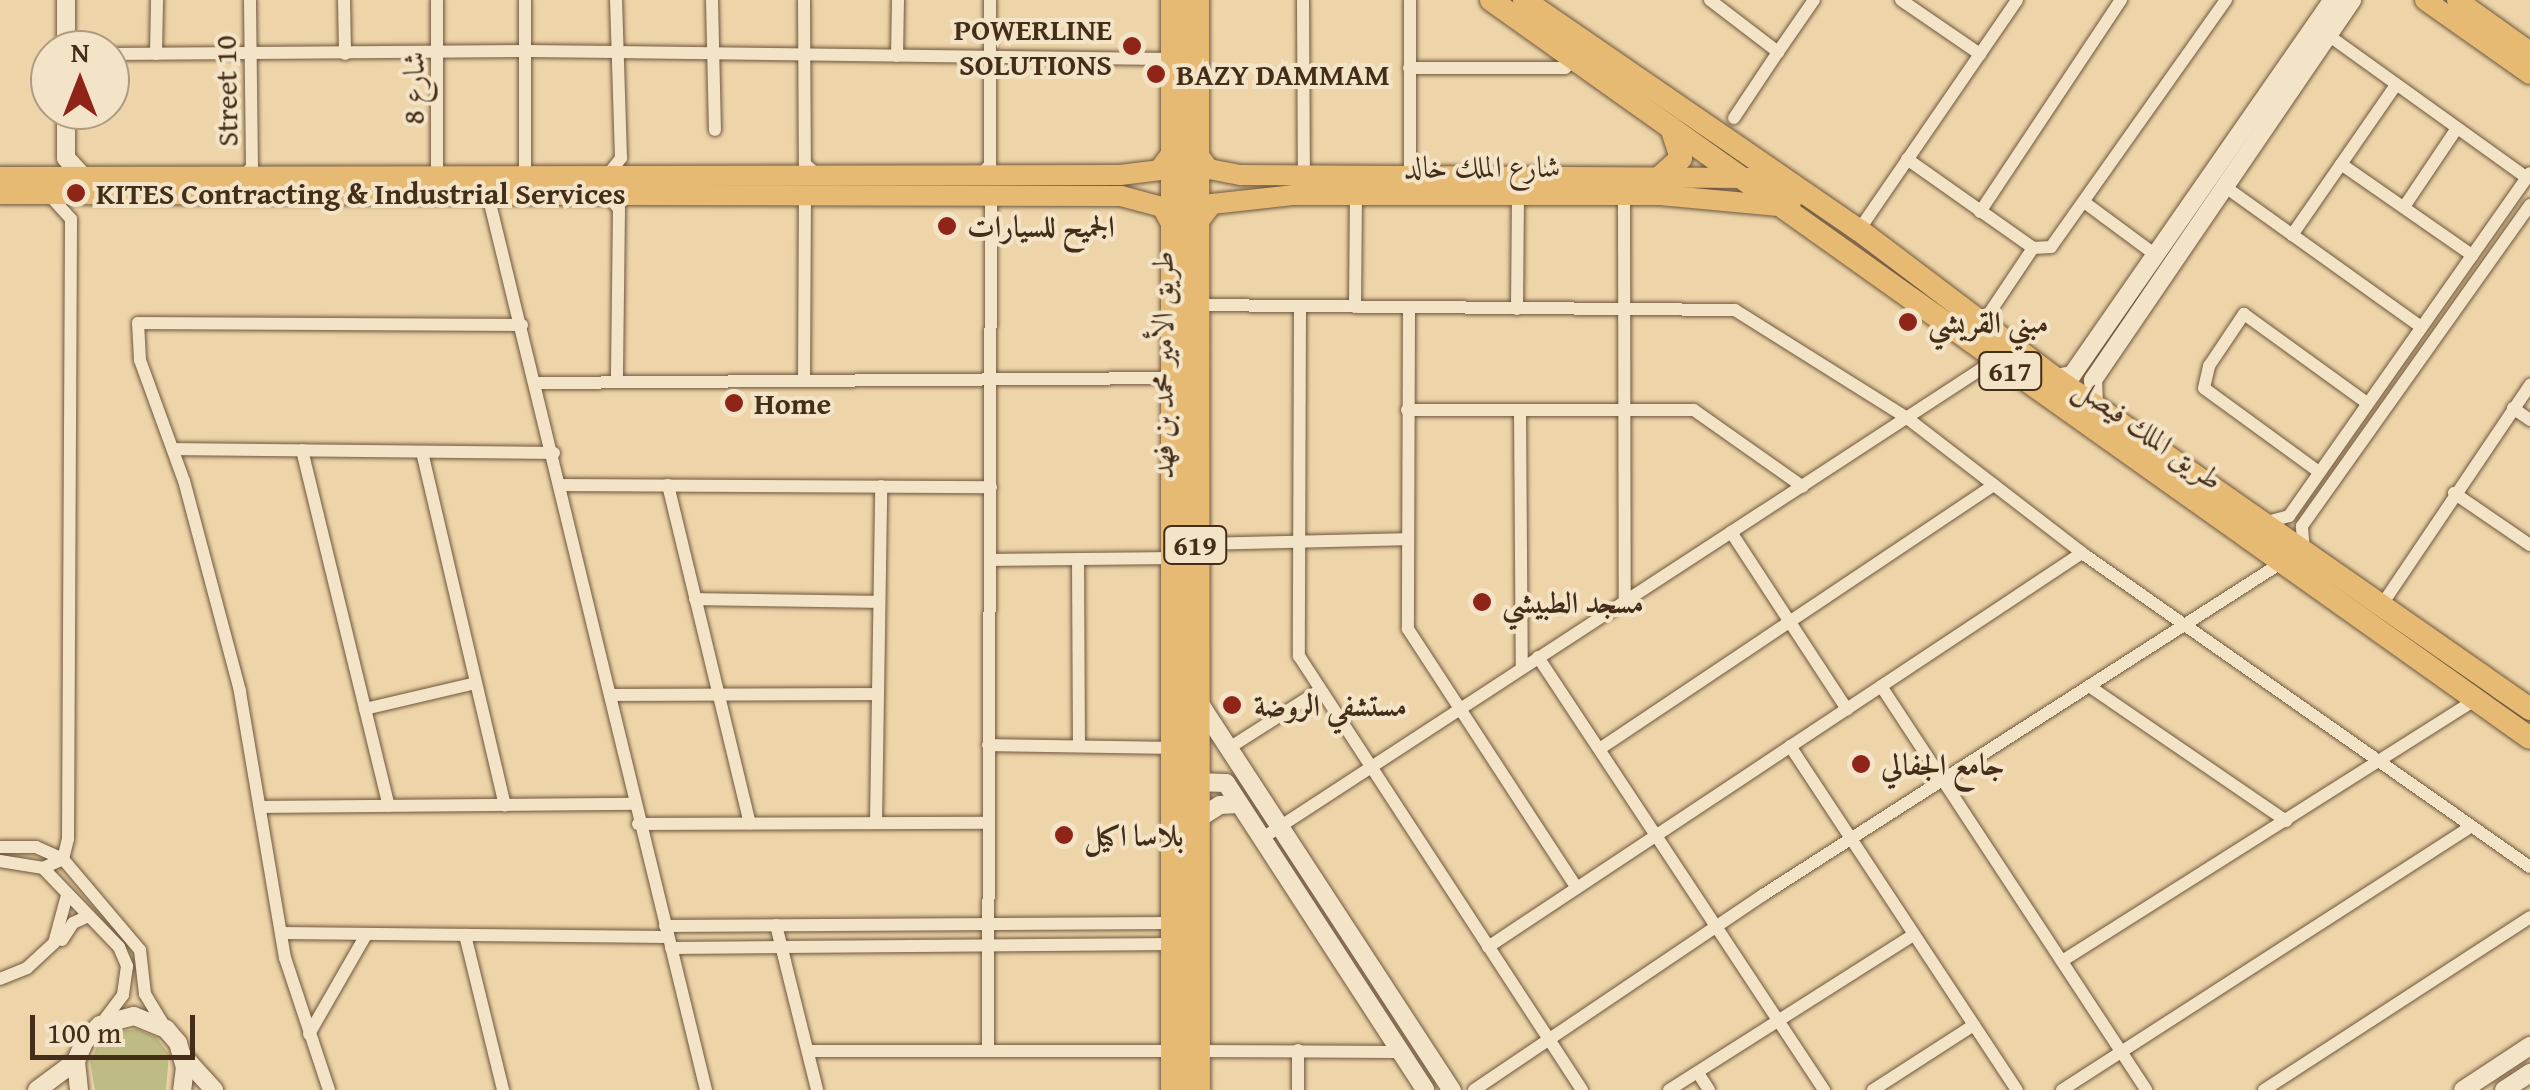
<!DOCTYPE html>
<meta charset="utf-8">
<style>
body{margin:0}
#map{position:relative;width:2530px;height:1090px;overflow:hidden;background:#eed5a9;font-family:"Gentium Book Plus",Amiri,serif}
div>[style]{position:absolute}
.green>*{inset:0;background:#bfbb84}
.roads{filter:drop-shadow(0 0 2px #6e573d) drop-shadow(0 0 2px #6e573d)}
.minor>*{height:12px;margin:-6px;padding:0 6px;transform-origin:6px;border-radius:6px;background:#f4e4c7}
.tertiary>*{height:18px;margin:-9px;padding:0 9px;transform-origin:9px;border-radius:9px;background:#f4e4c7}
.primary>*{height:20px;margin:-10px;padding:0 10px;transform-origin:10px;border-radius:10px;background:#e7ba74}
.trunk>*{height:22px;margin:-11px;padding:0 11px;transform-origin:11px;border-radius:11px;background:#e7ba74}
.motorway>*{height:25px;margin:-12.5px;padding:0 12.5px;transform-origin:12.5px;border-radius:12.5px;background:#e7ba74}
.dots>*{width:28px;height:28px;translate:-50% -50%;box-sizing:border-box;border:5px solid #f4e4c7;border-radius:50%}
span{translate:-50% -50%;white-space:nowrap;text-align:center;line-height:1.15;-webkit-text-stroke:8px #f4e4c7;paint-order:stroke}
.shield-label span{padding:2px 8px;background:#f4e4c7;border:2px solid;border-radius:8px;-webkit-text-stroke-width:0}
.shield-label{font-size:28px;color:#442d19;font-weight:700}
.poi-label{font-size:30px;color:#442d19;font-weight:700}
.right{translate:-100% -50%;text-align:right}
.left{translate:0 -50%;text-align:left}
.street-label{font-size:30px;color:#442d19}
.north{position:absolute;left:30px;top:30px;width:100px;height:100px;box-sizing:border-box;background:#f4e4c7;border:2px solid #ae9b81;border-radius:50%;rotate:0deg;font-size:28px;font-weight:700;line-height:40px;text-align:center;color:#442d19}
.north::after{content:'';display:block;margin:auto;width:35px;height:45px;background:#8f2418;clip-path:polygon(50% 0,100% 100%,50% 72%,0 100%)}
.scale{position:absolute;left:30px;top:1015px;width:165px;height:45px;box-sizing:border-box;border:5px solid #442d19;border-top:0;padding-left:12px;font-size:30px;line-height:35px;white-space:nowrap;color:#442d19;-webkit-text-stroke:8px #f4e4c7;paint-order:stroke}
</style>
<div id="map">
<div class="green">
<div style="clip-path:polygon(137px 1029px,156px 1037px,169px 1054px,166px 1090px,95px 1090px,90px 1062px,98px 1045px,115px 1032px)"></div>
</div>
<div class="roads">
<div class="minor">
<div style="left:344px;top:0;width:54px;rotate:88.9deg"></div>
<div style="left:525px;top:0;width:176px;rotate:90deg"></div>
<div style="left:712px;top:0;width:130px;rotate:88.7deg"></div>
<div style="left:804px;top:0;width:164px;rotate:89.7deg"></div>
<div style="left:805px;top:164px;width:15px;rotate:42deg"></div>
<div style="left:1303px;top:0;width:176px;rotate:89.7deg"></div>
<div style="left:1710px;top:0;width:86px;rotate:37.4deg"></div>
<div style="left:1778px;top:52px;width:63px;rotate:-55.3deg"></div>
<div style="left:1901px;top:0;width:96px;rotate:34.4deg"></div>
<div style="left:2328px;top:35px;width:245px;rotate:35.7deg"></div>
<div style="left:110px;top:54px;width:416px;rotate:-0.4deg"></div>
<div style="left:526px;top:51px;width:647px;rotate:0.71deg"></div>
<div style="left:156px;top:54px;width:54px;rotate:-88.9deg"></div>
<div style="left:897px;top:56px;width:56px;rotate:-89deg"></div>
<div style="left:1409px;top:68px;width:156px"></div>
<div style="left:1565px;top:68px;width:11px;rotate:-45deg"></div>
<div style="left:1734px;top:118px;width:79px;rotate:-56.3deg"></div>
<div style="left:1907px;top:159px;width:154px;rotate:35.2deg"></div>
<div style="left:2033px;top:248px;width:18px;rotate:-3deg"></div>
<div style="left:2051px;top:247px;width:303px;rotate:-54.7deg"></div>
<div style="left:2341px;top:164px;width:160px;rotate:34.8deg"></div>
<div style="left:437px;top:176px;width:176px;rotate:-90deg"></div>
<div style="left:607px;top:176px;width:23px;rotate:-52deg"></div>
<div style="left:621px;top:158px;width:158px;rotate:-91.8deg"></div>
<div style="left:979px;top:176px;width:16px;rotate:-45deg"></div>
<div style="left:990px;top:165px;width:165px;rotate:-90deg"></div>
<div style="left:1410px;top:177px;width:177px;rotate:-90deg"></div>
<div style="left:242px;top:178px;width:15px;rotate:-48deg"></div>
<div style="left:252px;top:167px;width:167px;rotate:-90.7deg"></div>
<div style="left:2227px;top:188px;width:239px;rotate:35.6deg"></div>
<div style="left:488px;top:195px;width:921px;rotate:76.31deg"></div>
<div style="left:607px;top:195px;width:18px;rotate:49deg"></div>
<div style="left:619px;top:209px;width:173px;rotate:90.7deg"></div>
<div style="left:1624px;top:196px;width:405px;rotate:89.9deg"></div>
<div style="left:2084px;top:202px;width:91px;rotate:36.5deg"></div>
<div style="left:2404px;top:207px;width:95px;rotate:-56.1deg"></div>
<div style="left:1980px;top:212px;width:255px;rotate:-56.4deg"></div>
<div style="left:1859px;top:230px;width:279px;rotate:-55.5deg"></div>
<div style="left:2292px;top:235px;width:183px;rotate:-55.3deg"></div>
<div style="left:1194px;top:305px;width:541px;rotate:0.53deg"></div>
<div style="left:1735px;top:310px;width:203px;rotate:32.1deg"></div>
<div style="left:1907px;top:418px;width:221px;rotate:37.6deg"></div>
<div style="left:2082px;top:553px;width:547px;rotate:35.03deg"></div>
<div style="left:1300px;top:307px;width:349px;rotate:90.2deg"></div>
<div style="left:1299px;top:656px;width:518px;rotate:56.89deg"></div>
<div style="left:1355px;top:307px;width:111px;rotate:-89.5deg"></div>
<div style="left:1409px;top:308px;width:321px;rotate:90.2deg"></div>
<div style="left:1408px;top:629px;width:309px;rotate:56.9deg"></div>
<div style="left:1517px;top:309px;width:113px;rotate:-89.5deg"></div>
<div style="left:1982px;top:324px;width:92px;rotate:-56.1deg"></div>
<div style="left:804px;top:380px;width:184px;rotate:-89.7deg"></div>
<div style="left:537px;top:383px;width:634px;rotate:-0.45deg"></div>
<div style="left:2513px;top:408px;width:21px;rotate:35deg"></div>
<div style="left:1407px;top:410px;width:287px"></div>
<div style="left:1694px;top:410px;width:133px;rotate:35.2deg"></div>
<div style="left:1520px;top:410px;width:258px;rotate:89.6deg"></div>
<div style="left:173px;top:449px;width:381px;rotate:0.6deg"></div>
<div style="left:302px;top:450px;width:366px;rotate:76.3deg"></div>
<div style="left:422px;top:452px;width:363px;rotate:76.8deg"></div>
<div style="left:2319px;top:472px;width:142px;rotate:-143.9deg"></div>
<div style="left:2204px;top:388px;width:23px;rotate:-77deg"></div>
<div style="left:2209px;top:366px;width:63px;rotate:-56.1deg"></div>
<div style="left:2244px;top:314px;width:152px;rotate:35.9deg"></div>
<div style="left:561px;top:485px;width:430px;rotate:0.3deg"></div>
<div style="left:668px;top:485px;width:348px;rotate:76.4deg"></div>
<div style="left:2454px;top:493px;width:92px;rotate:34.4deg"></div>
<div style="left:2267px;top:522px;width:23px;rotate:-15deg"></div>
<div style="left:2289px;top:516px;width:419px;rotate:-54.9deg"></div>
<div style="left:1731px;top:532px;width:212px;rotate:56.8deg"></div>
<div style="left:1195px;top:544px;width:213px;rotate:-1.3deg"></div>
<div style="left:2304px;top:551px;width:25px;rotate:-95deg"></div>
<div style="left:2302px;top:526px;width:394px;rotate:-54.6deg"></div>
<div style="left:1078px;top:559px;width:187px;rotate:89.7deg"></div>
<div style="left:990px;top:560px;width:180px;rotate:-0.6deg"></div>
<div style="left:695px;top:599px;width:184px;rotate:0.9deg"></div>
<div style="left:2381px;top:606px;width:267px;rotate:-56deg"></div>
<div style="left:1538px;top:657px;width:519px;rotate:56.55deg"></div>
<div style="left:1881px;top:686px;width:483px;rotate:56.7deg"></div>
<div style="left:2089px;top:686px;width:239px;rotate:34.4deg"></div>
<div style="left:610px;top:695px;width:268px;rotate:-0.2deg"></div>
<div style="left:365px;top:709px;width:114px;rotate:-13.2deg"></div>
<div style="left:988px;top:745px;width:183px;rotate:0.9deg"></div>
<div style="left:1790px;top:746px;width:412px;rotate:56.6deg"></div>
<div style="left:1229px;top:748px;width:108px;rotate:-32.5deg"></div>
<div style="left:1601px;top:748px;width:473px;rotate:-33.8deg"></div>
<div style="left:261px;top:807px;width:372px;rotate:-0.5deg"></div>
<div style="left:876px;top:822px;width:336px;rotate:-89.1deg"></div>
<div style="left:638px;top:824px;width:350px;rotate:-0.2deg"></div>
<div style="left:1261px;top:839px;width:876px;rotate:-33.13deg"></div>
<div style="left:0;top:847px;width:36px"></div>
<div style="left:36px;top:847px;width:30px;rotate:24deg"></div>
<div style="left:63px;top:859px;width:119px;rotate:49.8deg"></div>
<div style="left:140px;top:950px;width:44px;rotate:83.5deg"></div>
<div style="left:145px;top:994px;width:39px;rotate:59deg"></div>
<div style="left:0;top:861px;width:44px;rotate:9.2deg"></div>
<div style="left:43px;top:868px;width:110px;rotate:46.1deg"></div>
<div style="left:119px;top:947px;width:21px;rotate:67deg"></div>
<div style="left:127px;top:966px;width:29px;rotate:98deg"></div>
<div style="left:123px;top:995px;width:38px;rotate:127deg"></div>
<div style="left:43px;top:868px;width:22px;rotate:-24deg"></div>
<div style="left:63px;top:859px;width:21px;rotate:-76deg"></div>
<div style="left:68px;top:839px;width:620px;rotate:-89.72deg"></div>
<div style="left:71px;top:219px;width:30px;rotate:-132deg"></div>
<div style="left:776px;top:925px;width:170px;rotate:76deg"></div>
<div style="left:665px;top:926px;width:507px;rotate:-0.34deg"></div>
<div style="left:281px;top:933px;width:387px;rotate:0.6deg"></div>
<div style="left:465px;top:935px;width:160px;rotate:76.2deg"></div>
<div style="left:62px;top:940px;width:20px;rotate:-57deg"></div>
<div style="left:73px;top:923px;width:17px;rotate:-24deg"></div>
<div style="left:1488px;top:947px;width:713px;rotate:-33.56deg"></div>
<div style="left:671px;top:948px;width:501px;rotate:-0.46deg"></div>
<div style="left:2062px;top:961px;width:489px;rotate:-32.3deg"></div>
<div style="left:0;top:979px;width:29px;rotate:-22deg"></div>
<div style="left:27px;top:968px;width:37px;rotate:-43deg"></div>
<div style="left:54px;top:943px;width:50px;rotate:-74.8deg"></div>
<div style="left:309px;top:1034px;width:114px;rotate:-60.1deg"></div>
<div style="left:988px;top:1049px;width:854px;rotate:-89.8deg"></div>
<div style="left:1298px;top:1050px;width:40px;rotate:90deg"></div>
<div style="left:808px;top:1051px;width:368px"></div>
<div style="left:1196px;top:1051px;width:201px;rotate:0.3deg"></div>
<div style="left:1698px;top:1073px;width:20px;rotate:57deg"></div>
<div style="left:329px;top:1090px;width:139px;rotate:-108.4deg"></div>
<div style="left:285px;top:958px;width:271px;rotate:-99.6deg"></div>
<div style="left:240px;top:691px;width:217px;rotate:-104.9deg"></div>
<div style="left:184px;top:481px;width:129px;rotate:-110deg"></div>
<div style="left:140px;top:360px;width:37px;rotate:-93deg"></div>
<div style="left:138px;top:323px;width:384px;rotate:0.3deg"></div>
<div style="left:1474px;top:1090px;width:349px;rotate:-34deg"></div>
<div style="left:1763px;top:895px;width:615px;rotate:-32.66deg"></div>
<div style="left:1669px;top:1090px;width:289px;rotate:-32.4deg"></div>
<div style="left:1873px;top:1090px;width:120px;rotate:-32.8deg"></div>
<div style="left:2062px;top:1090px;width:487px;rotate:-32.8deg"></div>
<div style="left:2264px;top:1090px;width:317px;rotate:-33deg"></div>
</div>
<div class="tertiary">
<div style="left:66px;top:0;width:50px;rotate:90deg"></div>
<div style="left:66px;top:110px;width:48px;rotate:90deg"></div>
<div style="left:66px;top:158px;width:26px;rotate:47deg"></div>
<div style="left:2055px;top:378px;width:17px;rotate:-10deg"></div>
<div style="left:2072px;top:375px;width:457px;rotate:-55.2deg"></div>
<div style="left:2094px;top:406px;width:26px;rotate:-92deg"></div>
<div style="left:2093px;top:380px;width:460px;rotate:-55.7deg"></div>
<div style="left:1198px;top:701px;width:465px;rotate:56.9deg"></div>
<div style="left:1196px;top:782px;width:30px;rotate:2deg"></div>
<div style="left:1226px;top:783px;width:366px;rotate:57deg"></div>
<div style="left:1196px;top:820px;width:28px;rotate:-32deg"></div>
<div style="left:1220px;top:805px;width:19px;rotate:-3deg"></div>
<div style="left:184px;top:1057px;width:45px;rotate:47.7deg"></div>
<div style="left:37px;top:1090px;width:49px;rotate:-36.6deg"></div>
<div style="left:79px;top:1090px;width:29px;rotate:-96deg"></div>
<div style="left:76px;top:1061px;width:21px;rotate:-67deg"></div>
<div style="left:84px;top:1042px;width:23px;rotate:-47deg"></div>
<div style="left:100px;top:1025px;width:35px;rotate:-15deg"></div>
<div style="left:134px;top:1016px;width:35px;rotate:22deg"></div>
<div style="left:166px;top:1029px;width:18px;rotate:49deg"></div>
<div style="left:178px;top:1043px;width:25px;rotate:74deg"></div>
<div style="left:185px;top:1067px;width:23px;rotate:97deg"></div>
<div style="left:2463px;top:1090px;width:80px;rotate:-33.3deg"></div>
<div style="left:2504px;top:1090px;width:31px;rotate:-33deg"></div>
</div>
<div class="primary">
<div style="left:2425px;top:0;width:128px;rotate:35.2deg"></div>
<div style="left:2457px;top:0;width:90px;rotate:35.5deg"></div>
<div style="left:1195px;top:151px;width:23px;rotate:52deg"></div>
<div style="left:1209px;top:169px;width:33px;rotate:11deg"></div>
<div style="left:1241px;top:175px;width:510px;rotate:0.34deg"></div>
<div style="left:1751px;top:178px;width:47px;rotate:25.5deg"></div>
<div style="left:0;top:177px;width:1120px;rotate:-0.1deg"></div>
<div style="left:1120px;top:175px;width:39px;rotate:-7deg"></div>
<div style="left:1159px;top:170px;width:21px;rotate:-53deg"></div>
<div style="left:0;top:194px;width:1121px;rotate:0.1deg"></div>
<div style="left:1121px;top:196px;width:42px;rotate:15deg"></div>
<div style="left:1162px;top:207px;width:21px;rotate:61deg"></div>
<div style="left:1195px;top:226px;width:28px;rotate:-52deg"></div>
<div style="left:1212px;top:204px;width:81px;rotate:-6.3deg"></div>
<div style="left:1293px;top:195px;width:367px"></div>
<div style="left:1660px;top:195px;width:119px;rotate:5.3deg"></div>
</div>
<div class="trunk">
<div style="left:1491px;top:0;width:1274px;rotate:35.39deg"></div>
<div style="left:1524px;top:0;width:406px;rotate:34.5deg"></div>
<div style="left:1859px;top:230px;width:246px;rotate:37.1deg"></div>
<div style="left:2055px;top:378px;width:579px;rotate:34.87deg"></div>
<div style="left:1660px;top:177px;width:28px;rotate:-42deg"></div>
<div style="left:1681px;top:158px;width:32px;rotate:-108deg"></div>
</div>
<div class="motorway">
<div style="left:1173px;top:0;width:1090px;rotate:90deg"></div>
<div style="left:1196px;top:0;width:1090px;rotate:89.95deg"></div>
</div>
</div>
<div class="dots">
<div style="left:1132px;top:46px;background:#8f2418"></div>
<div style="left:1156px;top:74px;background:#8f2418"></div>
<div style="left:76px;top:193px;background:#8f2418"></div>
<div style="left:947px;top:226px;background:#8f2418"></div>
<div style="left:1908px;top:322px;background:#8f2418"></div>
<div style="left:734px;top:403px;background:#8f2418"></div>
<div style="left:1482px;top:602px;background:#8f2418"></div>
<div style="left:1232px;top:705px;background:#8f2418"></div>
<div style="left:1861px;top:764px;background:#8f2418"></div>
<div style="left:1064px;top:835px;background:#8f2418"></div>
</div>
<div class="shield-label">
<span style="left:2010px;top:371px">617</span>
<span style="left:1195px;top:545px">619</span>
</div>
<div class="poi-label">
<span class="right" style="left:1112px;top:46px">POWERLINE<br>SOLUTIONS</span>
<span class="left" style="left:1176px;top:74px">BAZY DAMMAM</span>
<span class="left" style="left:96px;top:193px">KITES Contracting &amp; Industrial Services</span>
<span class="left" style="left:967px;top:226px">الجميح للسيارات</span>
<span class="left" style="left:1928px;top:322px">مبني القريشي</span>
<span class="left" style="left:754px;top:403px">Home</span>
<span class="left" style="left:1502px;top:602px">مسجد الطبيشي</span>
<span class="left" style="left:1254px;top:705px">مستشفي الروضة</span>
<span class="left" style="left:1881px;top:764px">جامع الجفالي</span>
<span class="left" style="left:1084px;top:835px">بلاسا اكيل</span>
</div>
<div class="street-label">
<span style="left:413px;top:88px;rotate:-90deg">شارع 8</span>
<span style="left:226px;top:91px;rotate:-91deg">Street 10</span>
<span style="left:1482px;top:166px">شارع الملك خالد</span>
<span style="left:1162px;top:365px;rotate:-90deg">طريق الأمير محمد بن فهد</span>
<span style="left:2149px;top:433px;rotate:35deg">طريق الملك فيصل</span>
</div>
<div class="north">N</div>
<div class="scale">100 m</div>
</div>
